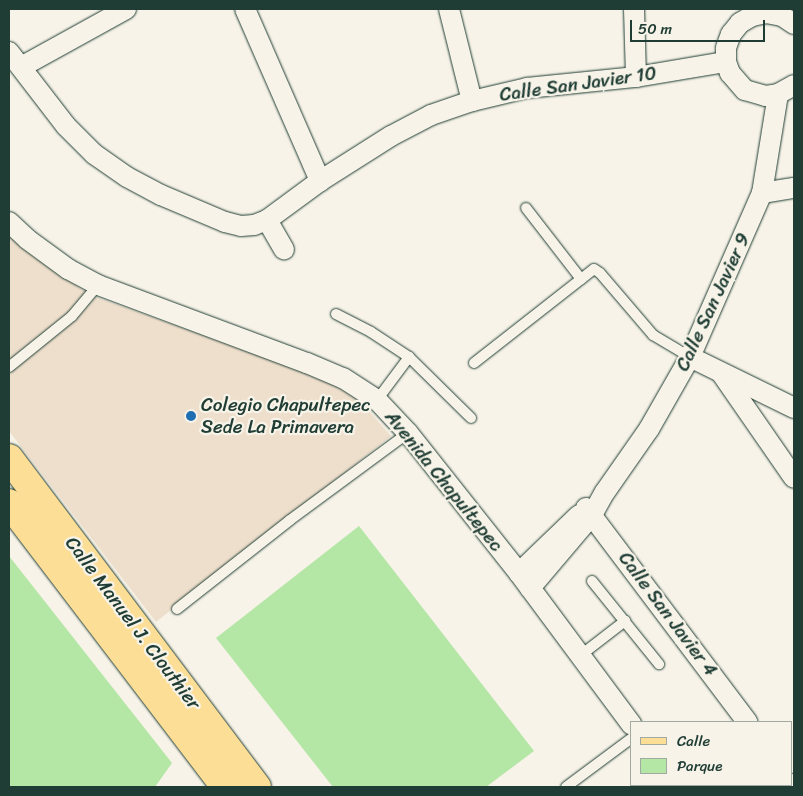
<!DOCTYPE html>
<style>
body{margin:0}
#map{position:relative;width:803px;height:796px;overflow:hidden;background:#f7f3e8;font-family:Sriracha,sans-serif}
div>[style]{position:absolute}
.built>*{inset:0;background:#eedfcc}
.green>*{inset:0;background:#b4e6a6}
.roads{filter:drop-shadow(0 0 1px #1f3d34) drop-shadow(0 0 1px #1f3d34)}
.service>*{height:10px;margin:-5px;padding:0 5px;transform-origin:5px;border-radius:5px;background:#f7f3e8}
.minor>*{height:20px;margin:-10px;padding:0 10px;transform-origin:10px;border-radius:10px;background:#f7f3e8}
.primary>*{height:28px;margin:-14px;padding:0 14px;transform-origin:14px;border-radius:14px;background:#fcde96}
.dots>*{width:14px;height:14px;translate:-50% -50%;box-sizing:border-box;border:2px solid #f7f3e8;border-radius:50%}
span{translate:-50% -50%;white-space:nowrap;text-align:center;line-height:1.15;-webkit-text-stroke:4.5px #f7f3e8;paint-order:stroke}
.street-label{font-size:19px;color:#1f3d34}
.poi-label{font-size:19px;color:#1f3d34}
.left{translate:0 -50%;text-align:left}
.frame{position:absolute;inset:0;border:10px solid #1f3d34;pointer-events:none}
.legend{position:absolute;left:630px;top:721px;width:162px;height:65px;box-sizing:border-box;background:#f7f3e8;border:1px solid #a1aaa0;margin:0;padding:6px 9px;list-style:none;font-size:15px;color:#1f3d34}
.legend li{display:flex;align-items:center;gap:10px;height:25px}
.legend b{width:25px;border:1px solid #a1aaa0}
.scale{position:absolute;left:630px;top:20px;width:135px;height:22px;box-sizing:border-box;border:2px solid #1f3d34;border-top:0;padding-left:6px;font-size:15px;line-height:18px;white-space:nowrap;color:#1f3d34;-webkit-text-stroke:4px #f7f3e8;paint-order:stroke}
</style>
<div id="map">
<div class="built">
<div style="clip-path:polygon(9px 232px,52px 269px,90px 295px,320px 377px,360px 401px,391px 436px,156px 622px,9px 431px)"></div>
</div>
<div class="green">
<div style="clip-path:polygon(359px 526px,534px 751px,486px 787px,333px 787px,216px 638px)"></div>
<div style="clip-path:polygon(9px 556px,172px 763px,155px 787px,9px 787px)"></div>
</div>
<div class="roads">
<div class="service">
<div style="left:526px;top:208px;width:90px;rotate:52.2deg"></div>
<div style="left:336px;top:314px;width:39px;rotate:27deg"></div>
<div style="left:371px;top:332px;width:45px;rotate:33.3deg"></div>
<div style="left:409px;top:357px;width:87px;rotate:44.5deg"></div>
<div style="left:474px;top:363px;width:152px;rotate:-38.1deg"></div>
<div style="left:594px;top:269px;width:7px;rotate:34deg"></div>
<div style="left:600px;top:273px;width:82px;rotate:49.5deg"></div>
<div style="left:653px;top:335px;width:43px;rotate:30.7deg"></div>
<div style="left:9px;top:367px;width:81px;rotate:-39deg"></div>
<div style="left:72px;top:316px;width:40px;rotate:-50deg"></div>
<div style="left:377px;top:400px;width:54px;rotate:-53.3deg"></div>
<div style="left:592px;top:581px;width:107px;rotate:51.1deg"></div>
<div style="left:177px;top:609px;width:144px;rotate:-38.2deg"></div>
<div style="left:290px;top:520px;width:147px;rotate:-36.4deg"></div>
<div style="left:581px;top:655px;width:56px;rotate:-37.7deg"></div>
<div style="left:566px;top:787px;width:82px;rotate:-36.6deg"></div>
</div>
<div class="minor">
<div style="left:245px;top:9px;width:188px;rotate:66.4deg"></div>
<div style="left:449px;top:9px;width:95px;rotate:76deg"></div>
<div style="left:634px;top:9px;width:68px;rotate:88.3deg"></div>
<div style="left:794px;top:24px;width:14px;rotate:-146deg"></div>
<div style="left:782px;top:16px;width:15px;rotate:-169deg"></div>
<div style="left:767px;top:13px;width:15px;rotate:169deg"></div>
<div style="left:752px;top:16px;width:14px;rotate:150deg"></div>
<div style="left:740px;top:23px;width:14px;rotate:129deg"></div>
<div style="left:731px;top:34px;width:15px;rotate:110deg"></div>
<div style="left:726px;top:48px;width:14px;rotate:90deg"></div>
<div style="left:726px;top:62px;width:12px;rotate:70deg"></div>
<div style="left:730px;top:73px;width:23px;rotate:49deg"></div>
<div style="left:745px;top:90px;width:22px;rotate:16deg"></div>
<div style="left:766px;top:96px;width:12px;rotate:-9deg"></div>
<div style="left:778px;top:94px;width:18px;rotate:-29deg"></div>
<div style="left:9px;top:52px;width:93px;rotate:52.4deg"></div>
<div style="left:66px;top:126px;width:40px;rotate:45deg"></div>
<div style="left:94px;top:154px;width:40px;rotate:34.9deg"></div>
<div style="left:127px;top:177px;width:38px;rotate:28deg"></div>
<div style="left:161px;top:195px;width:69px;rotate:22.9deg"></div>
<div style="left:225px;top:222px;width:16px;rotate:14deg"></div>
<div style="left:241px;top:226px;width:13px;rotate:-4deg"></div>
<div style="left:254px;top:225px;width:14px;rotate:-21deg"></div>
<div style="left:267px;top:220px;width:66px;rotate:-36.3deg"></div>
<div style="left:320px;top:181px;width:84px;rotate:-32.4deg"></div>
<div style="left:391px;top:136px;width:45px;rotate:-27.7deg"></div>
<div style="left:431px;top:115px;width:43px;rotate:-18.9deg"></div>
<div style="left:472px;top:101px;width:57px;rotate:-13.3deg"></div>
<div style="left:527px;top:88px;width:110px;rotate:-5.8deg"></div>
<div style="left:636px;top:77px;width:91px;rotate:-9.5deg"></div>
<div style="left:21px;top:67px;width:120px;rotate:-28.9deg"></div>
<div style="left:762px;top:193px;width:32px;rotate:-9deg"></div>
<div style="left:267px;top:220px;width:34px;rotate:60deg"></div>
<div style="left:9px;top:222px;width:25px;rotate:43deg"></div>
<div style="left:27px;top:239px;width:51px;rotate:36.2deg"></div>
<div style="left:68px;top:269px;width:34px;rotate:28deg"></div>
<div style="left:98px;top:285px;width:223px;rotate:20.5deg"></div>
<div style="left:307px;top:363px;width:39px;rotate:23deg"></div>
<div style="left:343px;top:378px;width:40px;rotate:32.9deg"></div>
<div style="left:377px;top:400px;width:45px;rotate:46.8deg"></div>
<div style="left:408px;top:433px;width:179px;rotate:51.6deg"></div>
<div style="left:519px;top:573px;width:189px;rotate:53.4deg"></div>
<div style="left:690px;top:357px;width:116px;rotate:26.1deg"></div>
<div style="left:722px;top:374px;width:126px;rotate:55.3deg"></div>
<div style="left:586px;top:508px;width:268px;rotate:53deg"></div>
<div style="left:519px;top:573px;width:83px;rotate:-44deg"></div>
<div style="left:530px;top:588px;width:96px;rotate:-49.7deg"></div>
<div style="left:592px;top:515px;width:26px;rotate:-61deg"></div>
<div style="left:605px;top:492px;width:77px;rotate:-55.1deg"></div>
<div style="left:649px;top:429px;width:83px;rotate:-60.3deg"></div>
<div style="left:690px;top:357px;width:179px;rotate:-66.3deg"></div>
<div style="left:762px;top:193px;width:100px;rotate:-80.8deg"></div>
<div style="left:792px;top:784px;width:4px;rotate:56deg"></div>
<div style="left:666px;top:785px;width:3px;rotate:45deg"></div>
</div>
<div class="primary">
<div style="left:9px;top:458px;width:412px;rotate:53deg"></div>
<div style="left:9px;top:503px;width:357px;rotate:52.7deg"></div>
</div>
</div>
<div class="dots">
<div style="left:191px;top:416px;background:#1f6fb2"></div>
</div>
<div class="street-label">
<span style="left:578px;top:84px;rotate:-8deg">Calle San Javier 10</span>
<span style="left:713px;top:302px;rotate:-65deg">Calle San Javier 9</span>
<span style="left:444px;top:481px;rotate:51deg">Avenida Chapultepec</span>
<span style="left:668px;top:614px;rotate:53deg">Calle San Javier 4</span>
<span style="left:133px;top:623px;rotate:53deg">Calle Manuel J. Clouthier</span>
</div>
<div class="poi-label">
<span class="left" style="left:201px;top:416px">Colegio Chapultepec<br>Sede La Primavera</span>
</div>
<div class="frame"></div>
<ul class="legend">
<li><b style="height:6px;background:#fcde96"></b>Calle</li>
<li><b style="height:14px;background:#b4e6a6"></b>Parque</li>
</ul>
<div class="scale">50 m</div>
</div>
